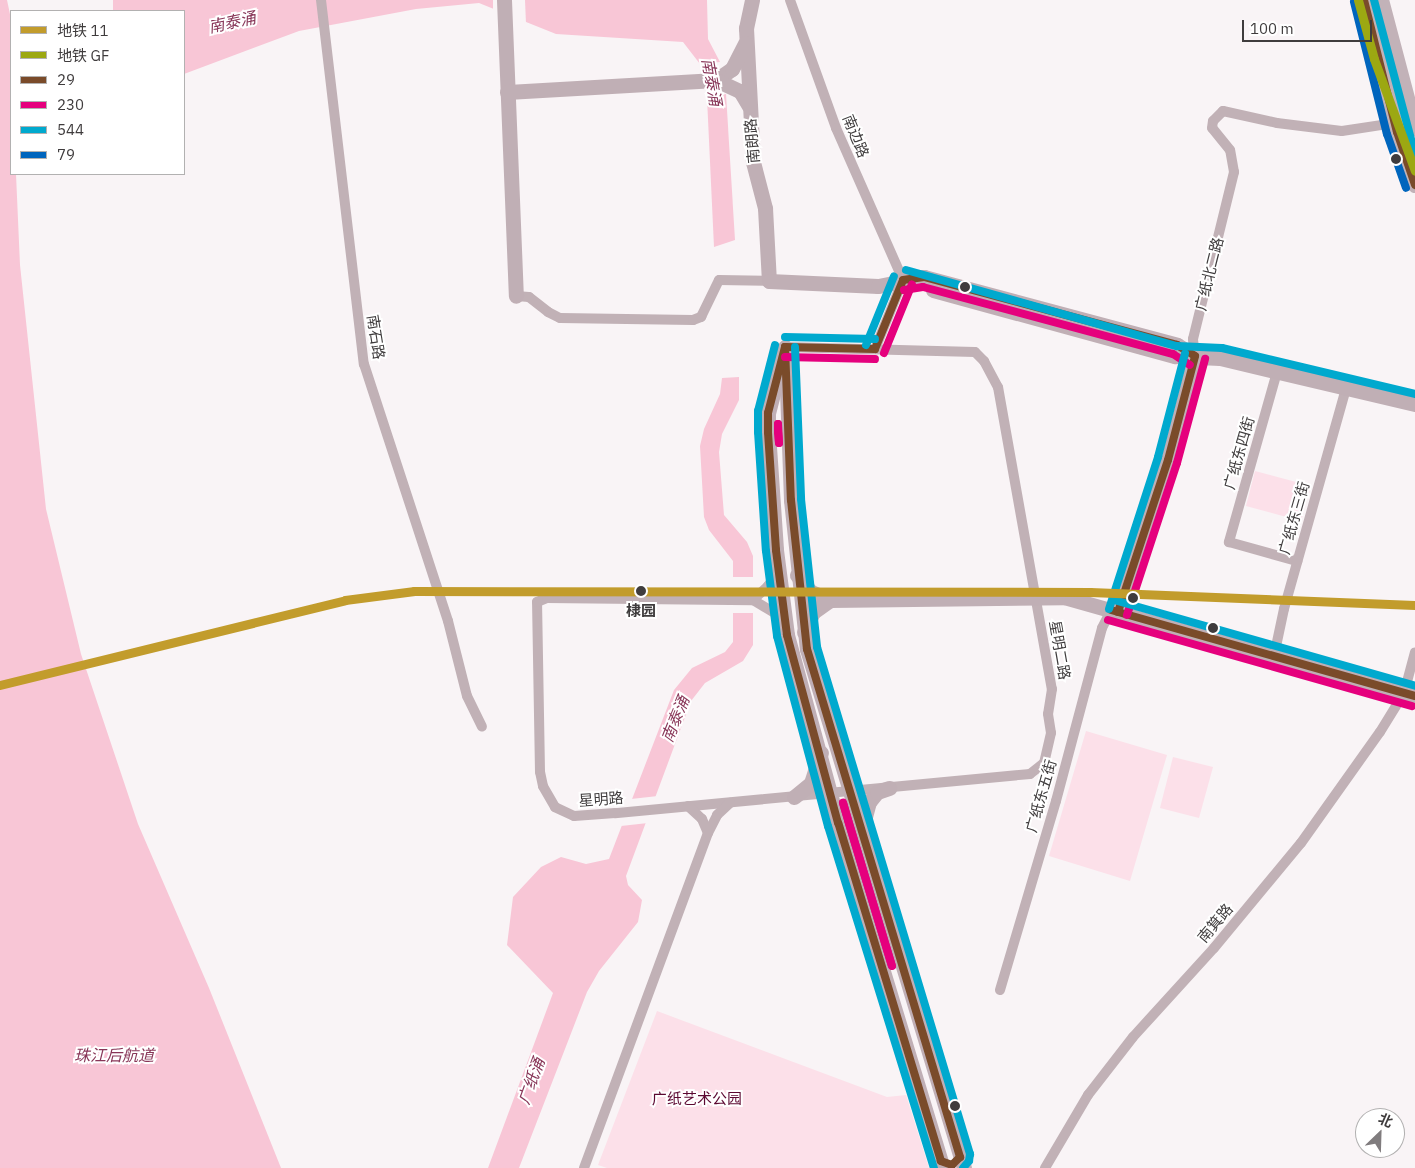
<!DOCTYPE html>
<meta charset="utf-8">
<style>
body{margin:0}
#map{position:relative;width:1415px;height:1168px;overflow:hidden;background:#f9f4f6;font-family:"IBM Plex Sans","Noto Sans SC",sans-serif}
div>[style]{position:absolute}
.green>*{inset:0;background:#fce0e9}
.water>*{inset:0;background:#f8c6d6}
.pier>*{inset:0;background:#f9f4f6}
.canal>*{height:9px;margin:-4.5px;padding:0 4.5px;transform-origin:4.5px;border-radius:4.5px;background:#f8c6d6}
.street>*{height:10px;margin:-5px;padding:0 5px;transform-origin:5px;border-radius:5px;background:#c1b1b6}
.secondary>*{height:15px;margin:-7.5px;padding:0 7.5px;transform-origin:7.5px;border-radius:7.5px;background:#c0afb5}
.primary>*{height:16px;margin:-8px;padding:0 8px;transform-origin:8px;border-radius:8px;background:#c2b2b8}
.bus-1>*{height:8px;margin:-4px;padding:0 4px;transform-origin:4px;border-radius:4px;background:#7a4b2a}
.bus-2>*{height:8px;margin:-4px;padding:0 4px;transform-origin:4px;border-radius:4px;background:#e5007d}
.bus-3>*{height:8px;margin:-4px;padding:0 4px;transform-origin:4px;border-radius:4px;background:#00a9ce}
.bus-4>*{height:8px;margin:-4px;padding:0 4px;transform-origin:4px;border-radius:4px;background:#0065bd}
.metro-1>*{height:9px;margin:-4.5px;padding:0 4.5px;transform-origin:4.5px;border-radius:4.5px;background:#c29c2c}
.metro-2>*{height:9px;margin:-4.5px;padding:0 4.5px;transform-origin:4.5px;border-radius:4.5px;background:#9ca812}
.dots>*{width:14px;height:14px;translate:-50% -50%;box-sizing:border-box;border:2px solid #fff;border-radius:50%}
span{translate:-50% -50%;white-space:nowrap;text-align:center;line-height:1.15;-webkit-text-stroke:4px #fff;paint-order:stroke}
.street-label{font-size:15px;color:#3f3c3d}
.stop-label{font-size:15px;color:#3f3c3d;font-weight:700}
.park-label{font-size:15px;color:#5b0831}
.water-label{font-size:16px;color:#883658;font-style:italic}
.legend{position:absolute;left:10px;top:10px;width:175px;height:165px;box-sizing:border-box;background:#fff;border:1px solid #b2b1b1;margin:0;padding:6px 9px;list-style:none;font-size:15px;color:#3f3c3d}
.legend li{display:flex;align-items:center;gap:10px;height:25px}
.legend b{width:25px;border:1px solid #b2b1b1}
.north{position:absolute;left:1355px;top:1108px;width:50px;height:50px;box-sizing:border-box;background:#fff;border:1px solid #b2b1b1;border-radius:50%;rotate:24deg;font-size:14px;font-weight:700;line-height:20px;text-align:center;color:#3f3c3d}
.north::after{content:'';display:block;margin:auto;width:18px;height:22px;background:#807c7e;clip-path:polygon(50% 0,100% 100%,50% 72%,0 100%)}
.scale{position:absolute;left:1242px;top:20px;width:130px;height:22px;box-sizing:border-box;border:2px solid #3f3c3d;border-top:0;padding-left:6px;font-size:15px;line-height:18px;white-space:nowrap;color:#3f3c3d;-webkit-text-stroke:4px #fff;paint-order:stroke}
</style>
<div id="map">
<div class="green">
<div style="clip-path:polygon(1255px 471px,1311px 486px,1301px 521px,1246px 506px)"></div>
<div style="clip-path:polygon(1086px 731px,1167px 755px,1130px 881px,1049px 856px)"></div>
<div style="clip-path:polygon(1173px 757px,1213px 767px,1199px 818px,1160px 808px)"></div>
<div style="clip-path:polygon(657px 1011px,887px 1097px,906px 1095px,929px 1168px,607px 1168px,598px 1165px)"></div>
</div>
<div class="water">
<div style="clip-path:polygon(0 0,7px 0,11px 19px,11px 174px,16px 174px,20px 265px,46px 509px,81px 654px,138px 824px,209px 988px,281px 1168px,0 1168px)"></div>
<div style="clip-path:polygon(113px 0,707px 0,708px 39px,720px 62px,700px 64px,683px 42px,556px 34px,479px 3px,416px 9px,299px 31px,184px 74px,184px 11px,113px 11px)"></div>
<div style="clip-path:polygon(726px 94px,735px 240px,714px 247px,707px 98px)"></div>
<div style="clip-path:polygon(739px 377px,739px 400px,722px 434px,719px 452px,724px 515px,747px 542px,753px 556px,753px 645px,743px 661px,705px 683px,691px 701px,626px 876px,628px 885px,642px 900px,638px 922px,599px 971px,587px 992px,519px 1168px,488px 1168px,553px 993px,507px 945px,513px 897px,541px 867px,561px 857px,586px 864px,609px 859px,674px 690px,692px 668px,725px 652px,733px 642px,733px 561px,709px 530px,704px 517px,700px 446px,704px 429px,720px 394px,722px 378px)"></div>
</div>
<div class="pier">
<div style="clip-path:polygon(493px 0,525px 0,526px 24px,493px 11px)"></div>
<div style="clip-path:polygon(732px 577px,756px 577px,756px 613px,731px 613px)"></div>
<div style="clip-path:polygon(658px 796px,648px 823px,621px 826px,631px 799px)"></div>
</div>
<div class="canal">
<div style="left:708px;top:53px;width:54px;rotate:80.4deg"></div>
</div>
<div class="street">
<div style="left:321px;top:0;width:367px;rotate:83.3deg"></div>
<div style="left:364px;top:364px;width:270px;rotate:71.9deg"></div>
<div style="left:448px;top:621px;width:77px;rotate:75.8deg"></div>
<div style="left:467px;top:696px;width:34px;rotate:64deg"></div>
<div style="left:790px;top:0;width:136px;rotate:70.2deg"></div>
<div style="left:836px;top:128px;width:166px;rotate:66.2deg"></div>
<div style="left:903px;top:280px;width:74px;rotate:112.1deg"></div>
<div style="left:516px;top:296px;width:13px;rotate:4deg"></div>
<div style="left:529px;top:297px;width:24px;rotate:38deg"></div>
<div style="left:548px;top:312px;width:13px;rotate:27deg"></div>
<div style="left:560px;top:318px;width:133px;rotate:0.9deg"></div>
<div style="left:693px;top:320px;width:9px;rotate:-21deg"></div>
<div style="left:701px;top:317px;width:41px;rotate:-64.1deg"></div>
<div style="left:719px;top:280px;width:50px;rotate:1.1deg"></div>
<div style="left:785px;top:347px;width:190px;rotate:1.5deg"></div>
<div style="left:975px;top:352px;width:13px;rotate:45deg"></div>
<div style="left:984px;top:361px;width:30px;rotate:62deg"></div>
<div style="left:998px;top:387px;width:307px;rotate:79.9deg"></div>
<div style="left:1052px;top:689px;width:25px;rotate:99deg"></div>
<div style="left:1048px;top:714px;width:19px;rotate:81deg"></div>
<div style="left:1051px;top:733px;width:31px;rotate:103deg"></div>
<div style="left:1044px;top:763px;width:18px;rotate:142deg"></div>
<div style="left:1030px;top:774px;width:417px;rotate:174.6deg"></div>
<div style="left:615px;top:813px;width:41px;rotate:175.8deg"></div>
<div style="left:574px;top:816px;width:21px;rotate:-155deg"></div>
<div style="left:555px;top:807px;width:24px;rotate:-120deg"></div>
<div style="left:543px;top:786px;width:14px;rotate:-102deg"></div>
<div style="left:540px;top:772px;width:170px;rotate:-91deg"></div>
<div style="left:537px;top:602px;width:11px;rotate:-22deg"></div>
<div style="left:547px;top:598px;width:206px;rotate:0.6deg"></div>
<div style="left:753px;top:600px;width:37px;rotate:31deg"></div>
<div style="left:1195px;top:356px;width:17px;rotate:-97deg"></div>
<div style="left:1193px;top:339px;width:172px;rotate:-76.2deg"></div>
<div style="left:1234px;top:172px;width:22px;rotate:-100deg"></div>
<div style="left:1230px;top:150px;width:28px;rotate:-129deg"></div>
<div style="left:1212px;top:128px;width:7px;rotate:-82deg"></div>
<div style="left:1213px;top:121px;width:14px;rotate:-45deg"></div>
<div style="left:1223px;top:111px;width:55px;rotate:12.5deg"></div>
<div style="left:1277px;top:123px;width:65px;rotate:7deg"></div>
<div style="left:1342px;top:131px;width:54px;rotate:-8.6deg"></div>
<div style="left:1277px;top:372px;width:177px;rotate:105.8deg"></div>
<div style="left:1229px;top:542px;width:71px;rotate:15.6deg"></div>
<div style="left:753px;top:600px;width:21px;rotate:-43deg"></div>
<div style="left:768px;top:586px;width:19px;rotate:-54deg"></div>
<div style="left:1274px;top:656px;width:48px;rotate:-78deg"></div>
<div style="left:1284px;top:609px;width:230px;rotate:-74.3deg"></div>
<div style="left:688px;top:806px;width:19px;rotate:43deg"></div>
<div style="left:702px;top:819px;width:15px;rotate:67deg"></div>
<div style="left:1000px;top:990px;width:197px;rotate:-73.5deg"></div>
<div style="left:1056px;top:801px;width:179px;rotate:-75.1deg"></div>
<div style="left:1102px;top:628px;width:20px;rotate:-63deg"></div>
<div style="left:584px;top:1168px;width:357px;rotate:-69.7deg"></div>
<div style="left:708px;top:833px;width:20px;rotate:-63deg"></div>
<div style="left:717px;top:815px;width:18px;rotate:-43deg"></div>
<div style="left:1045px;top:1168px;width:85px;rotate:-59.5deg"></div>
<div style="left:1088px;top:1095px;width:73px;rotate:-52.2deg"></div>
<div style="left:1133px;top:1037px;width:120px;rotate:-47.7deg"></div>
<div style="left:1214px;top:948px;width:136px;rotate:-50.4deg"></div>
<div style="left:1301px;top:843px;width:136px;rotate:-54.6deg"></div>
<div style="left:1380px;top:732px;width:46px;rotate:-58.4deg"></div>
<div style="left:1404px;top:693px;width:42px;rotate:-75deg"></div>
</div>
<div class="secondary">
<div style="left:504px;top:0;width:296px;rotate:87.7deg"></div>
<div style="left:752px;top:0;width:29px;rotate:102deg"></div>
<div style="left:746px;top:28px;width:134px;rotate:87deg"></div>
<div style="left:753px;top:162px;width:48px;rotate:75.4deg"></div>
<div style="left:765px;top:208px;width:73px;rotate:86.9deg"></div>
<div style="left:769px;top:281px;width:109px;rotate:2.6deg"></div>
<div style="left:878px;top:286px;width:47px;rotate:-11.1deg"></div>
<div style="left:924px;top:277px;width:262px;rotate:15deg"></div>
<div style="left:1177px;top:345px;width:21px;rotate:31deg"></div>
<div style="left:716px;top:80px;width:19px;rotate:-35deg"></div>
<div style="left:732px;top:69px;width:29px;rotate:-63deg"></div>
<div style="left:507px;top:92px;width:209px;rotate:-3.3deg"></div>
<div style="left:716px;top:80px;width:26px;rotate:25deg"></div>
<div style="left:740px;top:91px;width:17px;rotate:59deg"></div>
<div style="left:933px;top:290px;width:251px;rotate:15.3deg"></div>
<div style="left:1175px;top:356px;width:45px;rotate:2.5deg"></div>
<div style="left:1220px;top:358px;width:200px;rotate:13.3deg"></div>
<div style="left:785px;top:347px;width:68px;rotate:104.4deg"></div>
<div style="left:768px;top:413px;width:19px;rotate:90deg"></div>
<div style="left:768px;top:432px;width:118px;rotate:86.1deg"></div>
<div style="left:776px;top:550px;width:86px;rotate:82.6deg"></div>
<div style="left:787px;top:635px;width:195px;rotate:74.8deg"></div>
<div style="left:838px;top:823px;width:361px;rotate:73.1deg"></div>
<div style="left:786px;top:363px;width:137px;rotate:87.9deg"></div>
<div style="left:791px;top:500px;width:150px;rotate:83.9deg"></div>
<div style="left:807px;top:649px;width:542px;rotate:73.17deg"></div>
<div style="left:797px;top:575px;width:22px;rotate:51deg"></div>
<div style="left:811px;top:592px;width:21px;rotate:23deg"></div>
<div style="left:830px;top:600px;width:234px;rotate:-0.7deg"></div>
<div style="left:1064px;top:597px;width:365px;rotate:15.8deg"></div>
<div style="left:1118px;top:612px;width:160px;rotate:-71.8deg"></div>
<div style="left:1168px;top:460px;width:107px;rotate:-75.4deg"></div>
<div style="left:804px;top:632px;width:22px;rotate:-66deg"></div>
<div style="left:813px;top:612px;width:21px;rotate:-35deg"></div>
<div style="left:794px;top:797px;width:22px;rotate:-39deg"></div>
<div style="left:811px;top:783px;width:32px;rotate:-72deg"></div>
<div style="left:862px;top:828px;width:27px;rotate:-75deg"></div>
<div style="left:869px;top:802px;width:13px;rotate:-51deg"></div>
<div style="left:877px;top:792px;width:13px;rotate:-18deg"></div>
</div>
<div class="primary">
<div style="left:1364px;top:0;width:136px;rotate:76deg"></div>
<div style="left:1397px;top:132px;width:56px;rotate:71.2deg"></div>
<div style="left:1381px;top:0;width:133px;rotate:75.2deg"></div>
</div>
<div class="bus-1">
<div style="left:1364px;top:0;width:136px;rotate:76deg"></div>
<div style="left:1397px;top:132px;width:56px;rotate:71.2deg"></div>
<div style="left:903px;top:280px;width:21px;rotate:-8deg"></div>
<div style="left:924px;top:277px;width:262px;rotate:15deg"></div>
<div style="left:1177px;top:345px;width:21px;rotate:31deg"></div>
<div style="left:785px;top:347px;width:153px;rotate:87.8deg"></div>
<div style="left:791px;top:500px;width:150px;rotate:83.9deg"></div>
<div style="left:807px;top:649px;width:531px;rotate:73.24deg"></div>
<div style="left:960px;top:1157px;width:11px;rotate:135deg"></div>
<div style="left:952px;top:1165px;width:12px;rotate:-160deg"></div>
<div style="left:941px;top:1161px;width:353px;rotate:-106.9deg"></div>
<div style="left:838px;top:823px;width:195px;rotate:-105.2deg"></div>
<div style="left:787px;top:635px;width:86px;rotate:-97.4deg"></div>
<div style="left:776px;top:550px;width:118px;rotate:-93.9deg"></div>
<div style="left:768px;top:432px;width:19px;rotate:-90deg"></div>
<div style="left:768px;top:413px;width:68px;rotate:-75.6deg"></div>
<div style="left:785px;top:347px;width:90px;rotate:1.3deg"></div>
<div style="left:875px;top:349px;width:74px;rotate:-67.9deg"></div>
<div style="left:1111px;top:610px;width:316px;rotate:15.8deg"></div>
<div style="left:1118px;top:612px;width:160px;rotate:-71.8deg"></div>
<div style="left:1168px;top:460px;width:107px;rotate:-75.4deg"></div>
</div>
<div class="bus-2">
<div style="left:904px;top:290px;width:19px;rotate:-9deg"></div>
<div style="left:923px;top:287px;width:259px;rotate:15deg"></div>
<div style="left:1173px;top:354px;width:20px;rotate:33deg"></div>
<div style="left:884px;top:353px;width:74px;rotate:-67.9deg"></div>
<div style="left:785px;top:357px;width:90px;rotate:1.3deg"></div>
<div style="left:778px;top:424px;width:19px;rotate:87deg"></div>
<div style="left:779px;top:443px;width:11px;rotate:-95deg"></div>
<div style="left:778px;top:432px;width:8px;rotate:-90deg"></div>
<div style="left:1127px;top:615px;width:160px;rotate:-71.8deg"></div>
<div style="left:1177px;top:463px;width:108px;rotate:-74.9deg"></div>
<div style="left:1108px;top:620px;width:316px;rotate:15.8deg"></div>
<div style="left:843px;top:803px;width:170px;rotate:73.3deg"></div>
<div style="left:892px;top:966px;width:152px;rotate:-106.8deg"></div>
<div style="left:848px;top:820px;width:18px;rotate:-106deg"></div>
</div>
<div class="bus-3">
<div style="left:1374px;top:0;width:159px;rotate:75.1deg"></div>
<div style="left:906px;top:270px;width:281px;rotate:15.7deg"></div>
<div style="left:1177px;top:346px;width:45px;rotate:2.5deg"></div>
<div style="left:1222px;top:348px;width:198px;rotate:13.4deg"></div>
<div style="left:785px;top:337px;width:90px;rotate:1.3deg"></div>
<div style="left:775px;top:345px;width:68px;rotate:104.4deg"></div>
<div style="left:758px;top:411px;width:21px;rotate:90deg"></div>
<div style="left:758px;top:432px;width:119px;rotate:86.2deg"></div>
<div style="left:766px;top:551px;width:86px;rotate:82.6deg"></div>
<div style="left:777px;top:636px;width:197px;rotate:75deg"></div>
<div style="left:828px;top:826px;width:358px;rotate:72.8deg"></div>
<div style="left:866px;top:345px;width:74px;rotate:-67.9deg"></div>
<div style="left:795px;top:347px;width:152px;rotate:87.7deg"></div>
<div style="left:801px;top:499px;width:149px;rotate:83.8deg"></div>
<div style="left:817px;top:647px;width:530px;rotate:73.21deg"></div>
<div style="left:970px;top:1154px;width:7px;rotate:98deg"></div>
<div style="left:969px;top:1161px;width:9px;rotate:131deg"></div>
<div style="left:1114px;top:600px;width:313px;rotate:15.9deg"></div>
<div style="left:1109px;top:609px;width:160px;rotate:-72.1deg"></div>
<div style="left:1158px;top:457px;width:107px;rotate:-75.4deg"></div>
</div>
<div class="bus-4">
<div style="left:1354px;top:2px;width:136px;rotate:76deg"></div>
<div style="left:1387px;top:134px;width:57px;rotate:70.6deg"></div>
</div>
<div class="metro-1">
<div style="left:0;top:685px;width:355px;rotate:-13.8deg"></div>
<div style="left:345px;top:600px;width:70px;rotate:-7.4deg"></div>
<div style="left:414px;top:591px;width:676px;rotate:0.08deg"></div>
<div style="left:1090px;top:592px;width:325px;rotate:2.3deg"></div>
</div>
<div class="metro-2">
<div style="left:1358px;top:0;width:61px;rotate:74.8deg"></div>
<div style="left:1374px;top:59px;width:119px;rotate:69.9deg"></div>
</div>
<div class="dots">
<div style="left:1396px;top:159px;background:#3f3c3d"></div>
<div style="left:965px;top:287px;background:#3f3c3d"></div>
<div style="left:641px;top:591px;background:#3f3c3d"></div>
<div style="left:1133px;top:598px;background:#3f3c3d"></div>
<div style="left:1213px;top:628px;background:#3f3c3d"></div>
<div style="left:955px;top:1106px;background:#3f3c3d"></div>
</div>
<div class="street-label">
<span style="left:856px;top:136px;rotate:68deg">南边路</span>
<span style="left:752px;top:141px;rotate:-95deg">南朗路</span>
<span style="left:1209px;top:274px;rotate:-76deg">广纸北二路</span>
<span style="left:376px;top:337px;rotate:81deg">南石路</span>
<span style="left:1239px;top:453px;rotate:-74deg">广纸东四街</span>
<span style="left:1294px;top:518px;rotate:-74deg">广纸东三街</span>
<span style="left:1060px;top:650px;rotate:80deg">星明二路</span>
<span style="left:1041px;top:796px;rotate:-74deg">广纸东五街</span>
<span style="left:601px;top:799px;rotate:-4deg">星明路</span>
<span style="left:1215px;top:923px;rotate:-50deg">南箕路</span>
</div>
<div class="stop-label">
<span style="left:641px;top:611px">棣园</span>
</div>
<div class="park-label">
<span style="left:697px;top:1099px">广纸艺术公园</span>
</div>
<div class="water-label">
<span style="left:232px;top:22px;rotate:-12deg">南泰涌</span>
<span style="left:712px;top:82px;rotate:80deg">南泰涌</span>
<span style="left:675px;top:719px;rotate:-68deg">南泰涌</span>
<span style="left:114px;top:1055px">珠江后航道</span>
<span style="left:531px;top:1081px;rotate:-70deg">广纸涌</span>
</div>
<ul class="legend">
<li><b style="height:6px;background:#c29c2c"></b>地铁 11</li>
<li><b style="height:6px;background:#9ca812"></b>地铁 GF</li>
<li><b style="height:6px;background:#7a4b2a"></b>29</li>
<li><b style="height:6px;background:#e5007d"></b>230</li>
<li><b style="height:6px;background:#00a9ce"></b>544</li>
<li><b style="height:6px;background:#0065bd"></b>79</li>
</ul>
<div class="north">北</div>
<div class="scale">100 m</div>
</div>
